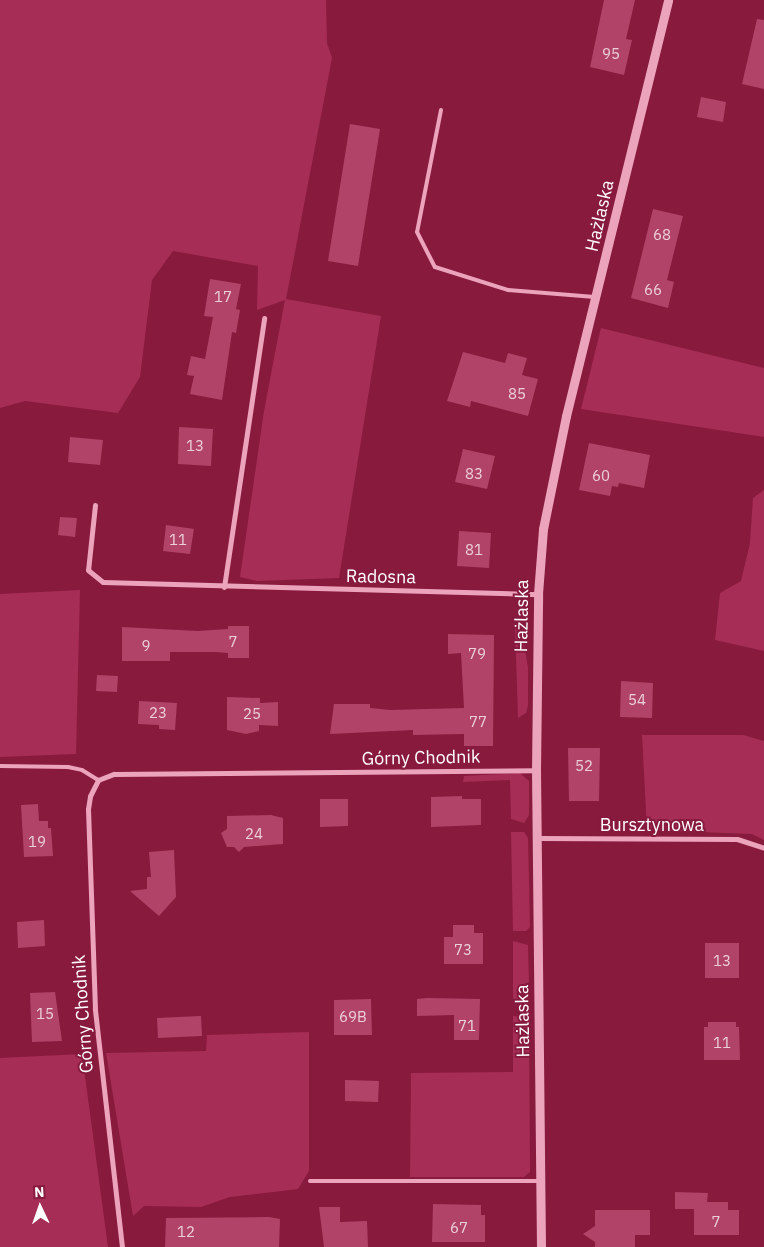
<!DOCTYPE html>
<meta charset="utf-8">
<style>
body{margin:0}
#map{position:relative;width:764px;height:1247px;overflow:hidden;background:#881a3e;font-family:"IBM Plex Sans",sans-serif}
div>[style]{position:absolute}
.green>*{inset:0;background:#a62d56}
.building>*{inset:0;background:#b14368}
.service>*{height:4px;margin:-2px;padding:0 2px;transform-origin:2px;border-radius:2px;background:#eca3bc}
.minor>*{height:5px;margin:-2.5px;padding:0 2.5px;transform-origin:2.5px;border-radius:2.5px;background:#eca3bc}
.tertiary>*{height:9px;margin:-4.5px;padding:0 4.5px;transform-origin:4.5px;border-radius:4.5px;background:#eca3bc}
span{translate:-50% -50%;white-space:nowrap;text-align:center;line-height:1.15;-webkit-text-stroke:4px #881a3e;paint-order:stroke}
.number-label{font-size:15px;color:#ecd0d9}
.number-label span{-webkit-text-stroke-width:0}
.street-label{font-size:18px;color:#fff}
.north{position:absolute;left:15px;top:1182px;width:50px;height:50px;-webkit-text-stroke:4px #881a3e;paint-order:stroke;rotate:357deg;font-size:14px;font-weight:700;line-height:20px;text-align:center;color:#fff}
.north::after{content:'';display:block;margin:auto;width:18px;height:22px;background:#fff;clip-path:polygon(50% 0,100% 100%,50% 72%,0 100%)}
</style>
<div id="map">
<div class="green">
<div style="clip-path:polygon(0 0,326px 0,327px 43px,332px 58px,286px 299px,381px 316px,339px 578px,257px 581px,240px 577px,264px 411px,285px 300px,257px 310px,258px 266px,173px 251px,152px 280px,140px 377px,118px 413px,25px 401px,0 408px)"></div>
<div style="clip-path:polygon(601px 328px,764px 368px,764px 437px,581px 409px)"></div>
<div style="clip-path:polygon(764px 490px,764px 651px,715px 640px,720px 593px,741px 581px,750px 543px,753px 498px)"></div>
<div style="clip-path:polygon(80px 590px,76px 754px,0 757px,0 594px)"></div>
<div style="clip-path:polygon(515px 626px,523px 636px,528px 668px,528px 706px,526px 713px,518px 718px)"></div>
<div style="clip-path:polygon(642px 735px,743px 735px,764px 741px,764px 840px,752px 834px,647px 830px)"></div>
<div style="clip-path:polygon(520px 773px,529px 781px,529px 815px,524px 823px,511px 819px,510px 780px,463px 782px,464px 776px)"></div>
<div style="clip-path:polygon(511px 832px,524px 832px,528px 838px,530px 927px,526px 931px,513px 931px)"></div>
<div style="clip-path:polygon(513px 941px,528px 945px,529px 983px,522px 990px,520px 1002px,513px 1002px)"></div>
<div style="clip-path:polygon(513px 1016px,529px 1018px,530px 1172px,524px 1177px,410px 1177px,411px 1073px,513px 1072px)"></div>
<div style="clip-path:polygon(309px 1032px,309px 1171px,298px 1189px,230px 1197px,201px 1207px,144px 1206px,133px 1216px,106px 1053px,206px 1051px,207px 1035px)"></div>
<div style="clip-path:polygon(82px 1054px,108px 1247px,0 1247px,0 1058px)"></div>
</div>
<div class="building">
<div style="clip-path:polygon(604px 0,635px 0,626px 39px,632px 40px,624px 75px,590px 67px)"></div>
<div style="clip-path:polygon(757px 19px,764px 20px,764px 89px,742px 84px)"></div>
<div style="clip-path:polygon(701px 97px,726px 102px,723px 122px,697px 117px)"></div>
<div style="clip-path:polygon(350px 124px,380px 129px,358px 266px,328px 261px)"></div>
<div style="clip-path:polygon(653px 209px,683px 216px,667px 280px,674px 282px,668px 308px,631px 298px)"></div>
<div style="clip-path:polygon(210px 279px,241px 284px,236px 309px,240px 310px,236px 333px,232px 332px,222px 400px,190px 394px,194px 376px,187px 375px,191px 356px,205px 359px,213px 317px,204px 316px)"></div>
<div style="clip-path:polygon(463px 352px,505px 363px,508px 353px,527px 358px,522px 375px,538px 379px,528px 416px,471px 401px,470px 407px,447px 401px)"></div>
<div style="clip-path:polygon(179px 427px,213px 429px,211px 466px,178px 464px)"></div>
<div style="clip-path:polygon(70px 437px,103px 440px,100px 465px,68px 462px)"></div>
<div style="clip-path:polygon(589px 443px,650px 455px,644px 488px,619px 483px,618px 487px,612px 486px,610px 496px,579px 490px)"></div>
<div style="clip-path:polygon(463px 449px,495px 456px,487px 489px,455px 482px)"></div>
<div style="clip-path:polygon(60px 517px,77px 518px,75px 537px,58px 535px)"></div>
<div style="clip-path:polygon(166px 525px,194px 529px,190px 554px,163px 551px)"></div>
<div style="clip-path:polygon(459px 531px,491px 533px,489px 568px,457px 566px)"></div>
<div style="clip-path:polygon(228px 626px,249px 626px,249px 658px,228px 658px,228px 653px,216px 652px,170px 652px,170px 661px,122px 661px,122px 627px,198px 631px,228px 629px)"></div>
<div style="clip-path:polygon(448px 634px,494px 635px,493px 746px,464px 746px,464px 734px,413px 735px,413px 730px,330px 734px,334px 704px,370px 704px,370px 708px,390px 710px,464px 708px,461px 653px,448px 654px)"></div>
<div style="clip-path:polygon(97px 675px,118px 676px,117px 692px,96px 691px)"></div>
<div style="clip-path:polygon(621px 681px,653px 683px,652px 718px,620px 717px)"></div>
<div style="clip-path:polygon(227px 697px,260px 698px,260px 703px,278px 702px,278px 726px,259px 725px,259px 731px,246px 734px,227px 730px)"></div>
<div style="clip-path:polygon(139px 701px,177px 703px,175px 730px,159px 729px,159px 725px,138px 724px)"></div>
<div style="clip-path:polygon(568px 748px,600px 748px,599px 801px,569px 801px)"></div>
<div style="clip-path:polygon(462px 796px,462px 799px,481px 799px,481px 825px,431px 827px,431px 797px)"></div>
<div style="clip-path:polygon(320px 799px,348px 799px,348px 826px,320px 827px)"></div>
<div style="clip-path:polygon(38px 804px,39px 821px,48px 821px,48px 828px,51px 828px,53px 856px,24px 857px,21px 805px)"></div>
<div style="clip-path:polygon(271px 815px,283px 818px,283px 844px,244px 847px,239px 852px,234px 847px,227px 847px,221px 833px,227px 829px,227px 816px)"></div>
<div style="clip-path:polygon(174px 850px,176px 897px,159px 916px,130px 891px,147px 889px,147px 877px,151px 877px,149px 852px)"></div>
<div style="clip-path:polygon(44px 920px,45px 946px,18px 948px,17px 922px)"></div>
<div style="clip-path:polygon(453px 925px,474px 925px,474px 933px,483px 933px,483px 964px,444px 964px,444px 937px,453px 937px)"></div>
<div style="clip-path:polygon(705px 943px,739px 943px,739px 978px,705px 978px)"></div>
<div style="clip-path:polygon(55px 992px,62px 1041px,32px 1042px,30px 993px)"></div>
<div style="clip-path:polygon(427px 998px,480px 999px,479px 1040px,454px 1040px,454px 1015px,417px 1016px,417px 999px)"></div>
<div style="clip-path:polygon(371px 999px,372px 1035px,334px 1035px,334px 1000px)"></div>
<div style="clip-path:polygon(201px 1016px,202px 1036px,158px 1038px,157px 1018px)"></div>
<div style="clip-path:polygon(708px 1022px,736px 1022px,736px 1027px,739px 1027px,740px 1060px,704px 1060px,704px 1027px,708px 1027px)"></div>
<div style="clip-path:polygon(345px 1080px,379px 1081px,378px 1102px,345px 1101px)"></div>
<div style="clip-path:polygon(675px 1192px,708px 1193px,707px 1202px,728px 1202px,728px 1210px,739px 1210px,739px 1235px,694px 1235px,694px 1209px,675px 1209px)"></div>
<div style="clip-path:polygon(433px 1204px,481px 1205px,481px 1215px,485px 1215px,485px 1242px,432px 1242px)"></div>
<div style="clip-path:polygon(319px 1207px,340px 1207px,340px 1222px,367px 1221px,368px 1247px,324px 1247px)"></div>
<div style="clip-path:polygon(595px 1210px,650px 1210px,650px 1235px,635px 1235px,635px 1247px,595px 1247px,595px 1242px,583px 1234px,595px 1226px)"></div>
<div style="clip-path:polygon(269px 1217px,280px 1219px,279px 1247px,165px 1247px,166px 1218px)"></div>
</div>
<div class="service">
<div style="left:441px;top:110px;width:124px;rotate:101.1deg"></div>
<div style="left:417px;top:232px;width:39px;rotate:63deg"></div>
<div style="left:435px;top:267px;width:77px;rotate:17.5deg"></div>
<div style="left:508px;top:290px;width:87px;rotate:4.6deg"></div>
<div style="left:0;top:766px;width:68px;rotate:0.8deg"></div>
<div style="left:68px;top:767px;width:14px;rotate:12deg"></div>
<div style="left:82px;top:770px;width:19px;rotate:32deg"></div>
<div style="left:310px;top:1181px;width:229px"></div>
</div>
<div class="minor">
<div style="left:95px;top:505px;width:65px;rotate:96.1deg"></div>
<div style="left:88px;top:570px;width:19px;rotate:39deg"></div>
<div style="left:103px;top:582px;width:435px;rotate:1.6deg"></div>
<div style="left:224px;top:587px;width:272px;rotate:-81.5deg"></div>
<div style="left:538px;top:838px;width:199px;rotate:0.3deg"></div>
<div style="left:737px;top:839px;width:28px;rotate:18deg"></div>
<div style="left:122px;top:1247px;width:240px;rotate:-96.5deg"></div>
<div style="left:95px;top:1009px;width:200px;rotate:-92deg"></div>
<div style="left:88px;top:809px;width:13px;rotate:-81deg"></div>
<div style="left:90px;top:796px;width:18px;rotate:-63deg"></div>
<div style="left:98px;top:780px;width:17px;rotate:-21deg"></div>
<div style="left:114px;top:774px;width:422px;rotate:-0.5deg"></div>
</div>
<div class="tertiary">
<div style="left:541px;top:1247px;width:477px;rotate:-90.6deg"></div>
<div style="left:536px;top:770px;width:176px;rotate:-89.3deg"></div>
<div style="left:538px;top:594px;width:65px;rotate:-85.6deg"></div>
<div style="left:543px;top:529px;width:115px;rotate:-78.5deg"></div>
<div style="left:566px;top:416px;width:428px;rotate:-76.2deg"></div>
</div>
<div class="number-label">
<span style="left:611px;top:54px">95</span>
<span style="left:662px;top:235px">68</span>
<span style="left:653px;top:290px">66</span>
<span style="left:223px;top:297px">17</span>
<span style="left:517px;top:394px">85</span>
<span style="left:195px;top:446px">13</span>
<span style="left:474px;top:474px">83</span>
<span style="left:601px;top:476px">60</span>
<span style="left:178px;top:540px">11</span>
<span style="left:474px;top:550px">81</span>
<span style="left:233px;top:642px">7</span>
<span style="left:146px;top:646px">9</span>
<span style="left:477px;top:654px">79</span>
<span style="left:637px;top:700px">54</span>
<span style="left:158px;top:713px">23</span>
<span style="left:252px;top:714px">25</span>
<span style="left:478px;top:722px">77</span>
<span style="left:584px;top:766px">52</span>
<span style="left:254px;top:834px">24</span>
<span style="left:37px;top:842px">19</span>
<span style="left:463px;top:950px">73</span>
<span style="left:722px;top:961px">13</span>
<span style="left:45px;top:1014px">15</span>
<span style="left:353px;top:1017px">69B</span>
<span style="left:467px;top:1026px">71</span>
<span style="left:722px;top:1043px">11</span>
<span style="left:716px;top:1222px">7</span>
<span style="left:459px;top:1228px">67</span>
<span style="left:186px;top:1232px">12</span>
</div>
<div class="street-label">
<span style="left:600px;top:216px;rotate:-77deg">Hażlaska</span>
<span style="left:381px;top:577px;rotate:1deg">Radosna</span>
<span style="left:522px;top:616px;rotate:-89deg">Hażlaska</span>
<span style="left:421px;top:758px;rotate:-1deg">Górny Chodnik</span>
<span style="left:652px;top:825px">Bursztynowa</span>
<span style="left:83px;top:1014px;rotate:-94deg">Górny Chodnik</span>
<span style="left:523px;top:1021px;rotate:-91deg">Hażlaska</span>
</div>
<div class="north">N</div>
</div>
